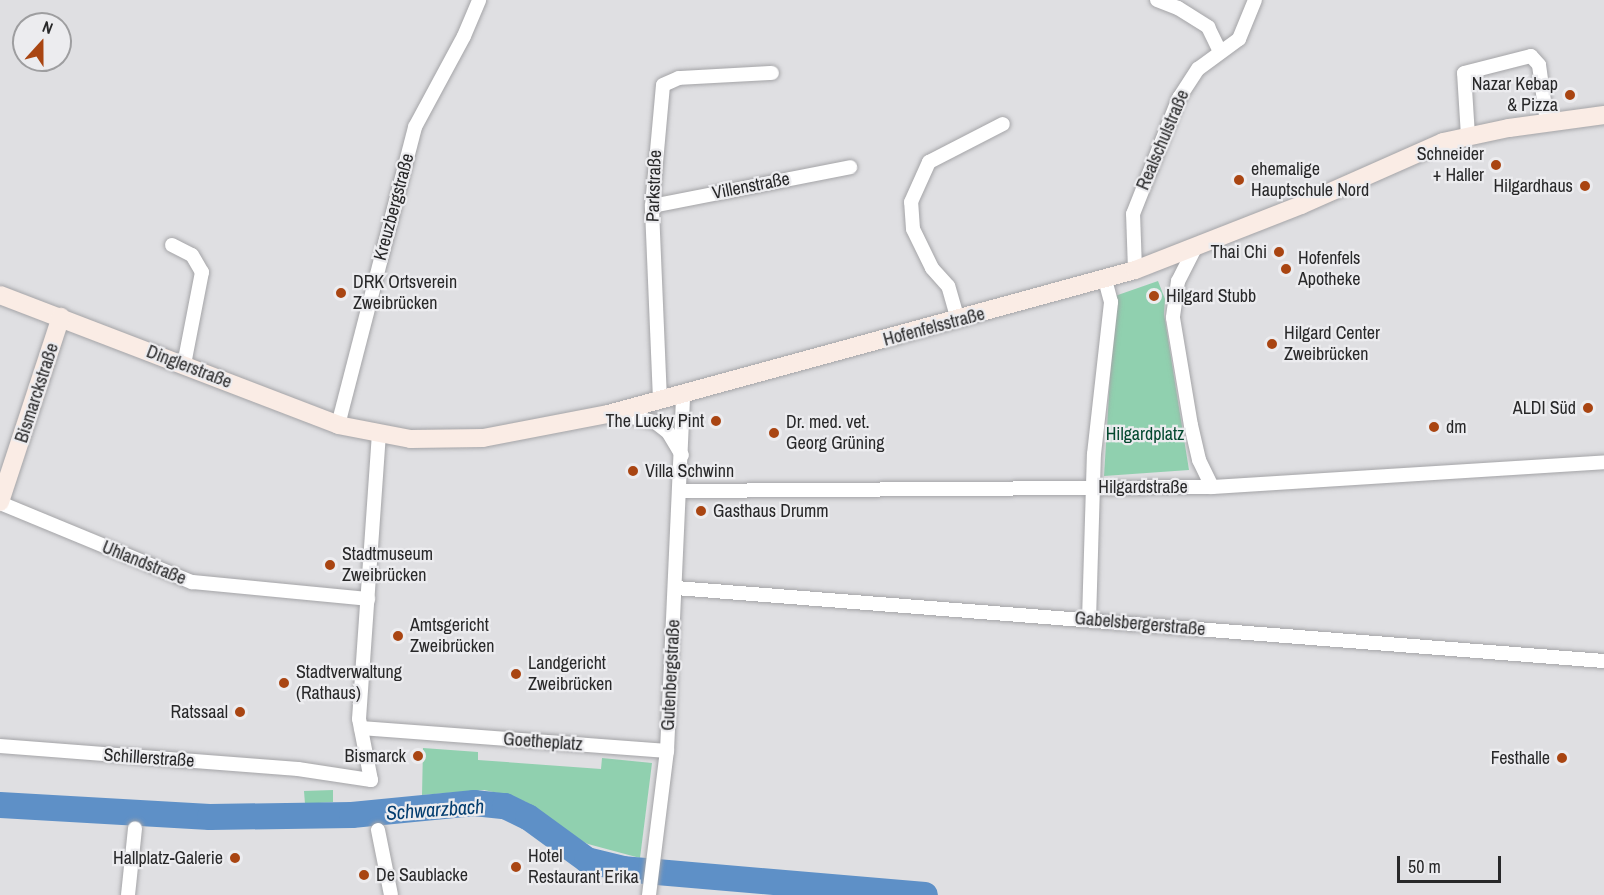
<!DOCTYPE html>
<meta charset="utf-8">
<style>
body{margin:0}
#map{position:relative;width:1604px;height:895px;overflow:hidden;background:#dfdfe2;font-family:"Archivo Narrow",sans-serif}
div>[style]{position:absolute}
.green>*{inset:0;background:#90d0af}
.river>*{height:26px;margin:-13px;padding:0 13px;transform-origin:13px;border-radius:13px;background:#5e90c7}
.roads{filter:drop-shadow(0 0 2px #a4a4a7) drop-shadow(0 0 2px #a4a4a7)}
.street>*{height:14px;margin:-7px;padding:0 7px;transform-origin:7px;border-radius:7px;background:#fff}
.secondary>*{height:18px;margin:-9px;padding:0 9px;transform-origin:9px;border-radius:9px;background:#faece5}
.dots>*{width:16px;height:16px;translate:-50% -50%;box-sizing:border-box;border:3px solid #ececef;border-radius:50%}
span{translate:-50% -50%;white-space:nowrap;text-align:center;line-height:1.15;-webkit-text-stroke:4.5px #ececef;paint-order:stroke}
.poi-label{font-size:18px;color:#282829}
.right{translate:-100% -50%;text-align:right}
.left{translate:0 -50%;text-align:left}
.street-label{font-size:18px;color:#282829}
.park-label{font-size:18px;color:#04492f}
.water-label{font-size:20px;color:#033d6f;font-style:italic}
.north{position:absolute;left:12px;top:12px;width:60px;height:60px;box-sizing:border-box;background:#ececef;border:2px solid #9e9ea0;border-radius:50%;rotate:21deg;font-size:16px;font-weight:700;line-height:24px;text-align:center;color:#282829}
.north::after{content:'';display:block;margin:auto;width:21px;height:27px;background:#a94512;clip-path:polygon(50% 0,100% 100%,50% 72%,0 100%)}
.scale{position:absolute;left:1397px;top:856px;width:104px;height:27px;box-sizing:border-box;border:3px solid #282829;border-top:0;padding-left:8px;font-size:18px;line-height:21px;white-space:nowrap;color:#282829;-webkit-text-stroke:4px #ececef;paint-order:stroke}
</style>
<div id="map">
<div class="green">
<div style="clip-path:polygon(1158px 281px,1165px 299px,1164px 314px,1189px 470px,1104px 476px,1115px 296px)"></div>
<div style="clip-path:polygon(423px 748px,478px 752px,478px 760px,601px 769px,602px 758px,652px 763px,640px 858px,588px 844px,565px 833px,526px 802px,507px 795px,484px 790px,422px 795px)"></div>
<div style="clip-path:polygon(333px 790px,333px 802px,305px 804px,304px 791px)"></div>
</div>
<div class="river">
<div style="left:0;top:805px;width:210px;rotate:3.3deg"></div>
<div style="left:210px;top:817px;width:142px;rotate:-0.8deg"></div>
<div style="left:352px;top:815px;width:123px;rotate:-5.6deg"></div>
<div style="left:474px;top:803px;width:31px;rotate:6deg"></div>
<div style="left:505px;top:806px;width:25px;rotate:26deg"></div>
<div style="left:528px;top:817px;width:73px;rotate:36.1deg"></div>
<div style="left:587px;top:860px;width:36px;rotate:14deg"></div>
<div style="left:622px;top:869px;width:304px;rotate:4.9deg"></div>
</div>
<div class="roads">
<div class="street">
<div style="left:1157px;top:0;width:22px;rotate:21deg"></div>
<div style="left:1178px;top:8px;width:36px;rotate:32deg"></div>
<div style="left:1208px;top:27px;width:28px;rotate:64deg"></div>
<div style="left:1468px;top:136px;width:63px;rotate:-93.6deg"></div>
<div style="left:1464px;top:73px;width:69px;rotate:-14.2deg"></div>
<div style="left:1531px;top:56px;width:12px;rotate:48deg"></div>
<div style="left:1539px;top:65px;width:58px;rotate:82deg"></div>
<div style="left:652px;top:206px;width:202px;rotate:-11.1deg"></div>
<div style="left:172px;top:245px;width:22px;rotate:27deg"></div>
<div style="left:192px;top:255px;width:20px;rotate:60deg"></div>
<div style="left:202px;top:272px;width:95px;rotate:101deg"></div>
<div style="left:1195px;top:248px;width:37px;rotate:117deg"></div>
<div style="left:1178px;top:281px;width:37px;rotate:98deg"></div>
<div style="left:1173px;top:318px;width:109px;rotate:80.5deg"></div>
<div style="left:1191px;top:425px;width:36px;rotate:77deg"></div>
<div style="left:1199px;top:460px;width:30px;rotate:64deg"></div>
<div style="left:1135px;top:270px;width:56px;rotate:-92deg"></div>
<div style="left:1133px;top:214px;width:125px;rotate:-68.4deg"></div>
<div style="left:1179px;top:98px;width:35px;rotate:-57deg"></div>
<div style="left:1198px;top:69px;width:51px;rotate:-36.2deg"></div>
<div style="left:1239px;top:39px;width:42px;rotate:-67.7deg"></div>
<div style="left:958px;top:320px;width:35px;rotate:-106deg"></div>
<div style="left:948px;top:286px;width:24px;rotate:-132deg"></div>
<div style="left:932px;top:268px;width:43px;rotate:-116deg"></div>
<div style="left:913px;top:229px;width:27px;rotate:-94deg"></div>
<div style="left:911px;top:202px;width:44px;rotate:-65.8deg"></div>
<div style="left:929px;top:162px;width:83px;rotate:-27.2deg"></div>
<div style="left:660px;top:400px;width:194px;rotate:-92.4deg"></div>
<div style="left:652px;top:206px;width:121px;rotate:-84.8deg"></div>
<div style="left:663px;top:85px;width:17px;rotate:-24deg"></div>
<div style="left:679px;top:78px;width:93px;rotate:-3.1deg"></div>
<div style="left:617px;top:414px;width:39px;rotate:12deg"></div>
<div style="left:655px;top:422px;width:16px;rotate:38deg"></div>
<div style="left:668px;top:432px;width:27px;rotate:59deg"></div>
<div style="left:338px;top:425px;width:308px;rotate:-75.5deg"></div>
<div style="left:415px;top:127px;width:103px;rotate:-61.7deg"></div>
<div style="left:464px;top:36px;width:39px;rotate:-67deg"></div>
<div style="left:681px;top:491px;width:531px;rotate:-0.43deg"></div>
<div style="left:1212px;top:487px;width:393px;rotate:-3.6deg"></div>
<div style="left:0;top:503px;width:208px;rotate:22.4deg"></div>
<div style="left:192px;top:582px;width:177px;rotate:5.5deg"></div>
<div style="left:676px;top:588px;width:931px;rotate:4.5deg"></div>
<div style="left:1089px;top:620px;width:166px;rotate:-88.3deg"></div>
<div style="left:1094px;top:454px;width:153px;rotate:-83.6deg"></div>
<div style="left:1111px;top:302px;width:24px;rotate:-105deg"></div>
<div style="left:361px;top:728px;width:307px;rotate:4.3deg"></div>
<div style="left:0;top:746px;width:299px;rotate:4.4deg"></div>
<div style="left:298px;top:769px;width:74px;rotate:8.6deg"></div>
<div style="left:371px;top:780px;width:62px;rotate:-101.1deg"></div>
<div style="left:359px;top:719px;width:286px;rotate:-86deg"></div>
<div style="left:378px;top:830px;width:66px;rotate:78.7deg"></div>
<div style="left:128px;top:895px;width:67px;rotate:-84deg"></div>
<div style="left:649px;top:895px;width:145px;rotate:-82.9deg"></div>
<div style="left:667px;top:751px;width:357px;rotate:-87.4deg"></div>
</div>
<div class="secondary">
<div style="left:0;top:295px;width:362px;rotate:21deg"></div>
<div style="left:338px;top:425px;width:74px;rotate:10.9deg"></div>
<div style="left:411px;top:439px;width:72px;rotate:-0.8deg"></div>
<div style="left:483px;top:438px;width:127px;rotate:-10.9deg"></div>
<div style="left:608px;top:414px;width:546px;rotate:-15.28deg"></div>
<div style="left:1135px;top:270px;width:178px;rotate:-21.4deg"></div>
<div style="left:1301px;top:205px;width:155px;rotate:-23.9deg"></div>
<div style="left:1443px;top:142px;width:67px;rotate:-12deg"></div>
<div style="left:1509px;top:128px;width:96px;rotate:-7.8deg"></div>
<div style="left:0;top:502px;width:195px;rotate:-71.8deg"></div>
</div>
</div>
<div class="dots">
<div style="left:1570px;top:95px;background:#a94512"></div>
<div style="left:1496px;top:165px;background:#a94512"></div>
<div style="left:1239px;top:180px;background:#a94512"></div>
<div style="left:1585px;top:186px;background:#a94512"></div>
<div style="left:1279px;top:252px;background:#a94512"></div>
<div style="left:1286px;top:269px;background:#a94512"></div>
<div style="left:341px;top:293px;background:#a94512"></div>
<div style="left:1154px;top:296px;background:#a94512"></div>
<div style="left:1272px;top:344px;background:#a94512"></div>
<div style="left:1588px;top:408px;background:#a94512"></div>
<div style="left:716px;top:421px;background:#a94512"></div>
<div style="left:1434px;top:427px;background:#a94512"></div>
<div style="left:774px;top:433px;background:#a94512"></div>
<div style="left:633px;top:471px;background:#a94512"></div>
<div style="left:701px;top:511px;background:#a94512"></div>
<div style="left:330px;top:565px;background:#a94512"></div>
<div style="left:398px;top:636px;background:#a94512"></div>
<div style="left:516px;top:674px;background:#a94512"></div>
<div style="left:284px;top:683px;background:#a94512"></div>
<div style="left:240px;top:712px;background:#a94512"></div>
<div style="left:418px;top:756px;background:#a94512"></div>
<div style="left:1562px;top:758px;background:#a94512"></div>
<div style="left:235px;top:858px;background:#a94512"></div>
<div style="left:516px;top:867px;background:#a94512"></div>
<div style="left:364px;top:875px;background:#a94512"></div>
</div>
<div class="poi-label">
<span class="right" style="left:1558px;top:95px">Nazar Kebap<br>&amp; Pizza</span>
<span class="right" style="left:1484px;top:165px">Schneider<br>+ Haller</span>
<span class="left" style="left:1251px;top:180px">ehemalige<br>Hauptschule Nord</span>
<span class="right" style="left:1573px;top:186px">Hilgardhaus</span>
<span class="right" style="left:1267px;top:252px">Thai Chi</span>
<span class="left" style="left:1298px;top:269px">Hofenfels<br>Apotheke</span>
<span class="left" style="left:353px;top:293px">DRK Ortsverein<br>Zweibrücken</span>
<span class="left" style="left:1166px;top:296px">Hilgard Stubb</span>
<span class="left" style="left:1284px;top:344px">Hilgard Center<br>Zweibrücken</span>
<span class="right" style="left:1576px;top:408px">ALDI Süd</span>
<span class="right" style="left:704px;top:421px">The Lucky Pint</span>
<span class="left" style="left:786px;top:433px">Dr. med. vet.<br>Georg Grüning</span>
<span class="left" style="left:1446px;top:427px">dm</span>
<span class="left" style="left:645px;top:471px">Villa Schwinn</span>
<span class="left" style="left:713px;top:511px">Gasthaus Drumm</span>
<span class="left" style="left:342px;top:565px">Stadtmuseum<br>Zweibrücken</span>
<span class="left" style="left:410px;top:636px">Amtsgericht<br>Zweibrücken</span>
<span class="left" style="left:528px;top:674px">Landgericht<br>Zweibrücken</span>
<span class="left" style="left:296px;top:683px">Stadtverwaltung<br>(Rathaus)</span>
<span class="right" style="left:228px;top:712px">Ratssaal</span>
<span class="right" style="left:406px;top:756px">Bismarck</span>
<span class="right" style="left:1550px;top:758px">Festhalle</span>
<span class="left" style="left:528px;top:867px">Hotel<br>Restaurant Erika</span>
<span class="right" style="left:223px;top:858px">Hallplatz-Galerie</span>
<span class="left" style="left:376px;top:875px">De Saublacke</span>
</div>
<div class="street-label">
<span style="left:1163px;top:140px;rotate:-67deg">Realschulstraße</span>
<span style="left:654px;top:186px;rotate:-88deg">Parkstraße</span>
<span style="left:751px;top:186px;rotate:-11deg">Villenstraße</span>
<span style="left:394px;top:207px;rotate:-75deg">Kreuzbergstraße</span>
<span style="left:934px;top:327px;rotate:-15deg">Hofenfelsstraße</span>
<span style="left:189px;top:367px;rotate:21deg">Dinglerstraße</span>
<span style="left:37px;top:393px;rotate:-72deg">Bismarckstraße</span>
<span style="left:1143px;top:487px">Hilgardstraße</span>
<span style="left:144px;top:563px;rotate:22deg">Uhlandstraße</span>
<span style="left:1140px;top:624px;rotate:5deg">Gabelsbergerstraße</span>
<span style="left:671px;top:675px;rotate:-87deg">Gutenbergstraße</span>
<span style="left:543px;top:742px;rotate:4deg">Goetheplatz</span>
<span style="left:149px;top:758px;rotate:4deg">Schillerstraße</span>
</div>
<div class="park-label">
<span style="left:1145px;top:434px">Hilgardplatz</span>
</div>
<div class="water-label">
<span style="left:435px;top:809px;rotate:-4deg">Schwarzbach</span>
</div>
<div class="north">N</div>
<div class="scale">50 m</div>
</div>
